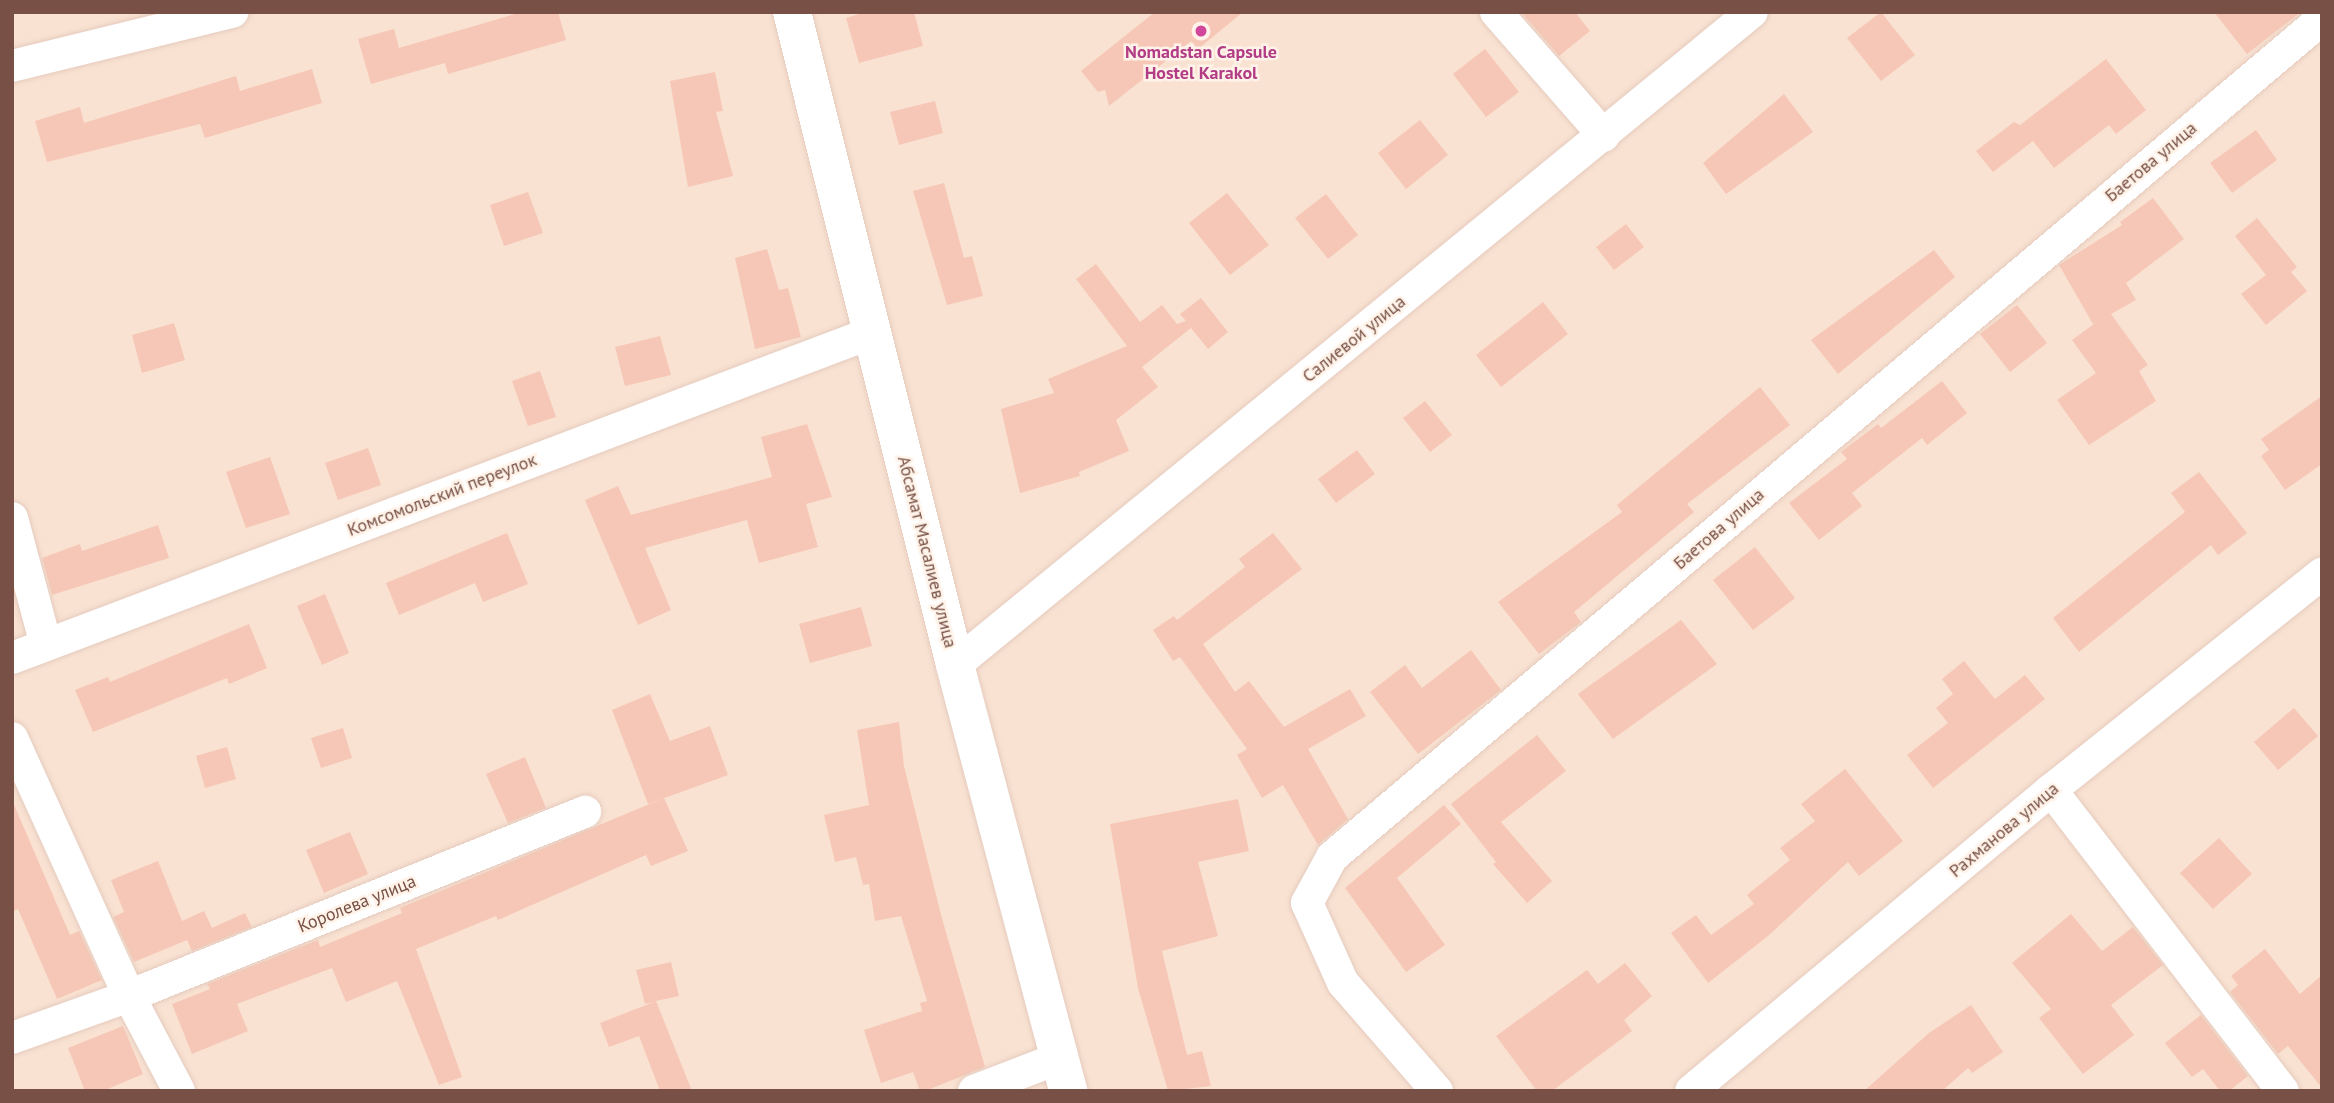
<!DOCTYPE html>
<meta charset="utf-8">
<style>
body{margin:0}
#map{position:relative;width:2334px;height:1103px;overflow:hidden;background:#feefe1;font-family:"PT Sans",sans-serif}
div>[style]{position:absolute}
.residential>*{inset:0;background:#f9e2d2}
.building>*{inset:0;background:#f6c7b6}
.roads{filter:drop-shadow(0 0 2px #e5cbbe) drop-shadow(0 0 2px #e5cbbe)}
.street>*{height:32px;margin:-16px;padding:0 16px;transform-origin:16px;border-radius:16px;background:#fff}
.secondary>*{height:38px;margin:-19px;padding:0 19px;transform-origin:19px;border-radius:19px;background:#fff}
.dots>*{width:19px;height:19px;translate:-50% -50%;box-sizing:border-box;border:4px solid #fff3e9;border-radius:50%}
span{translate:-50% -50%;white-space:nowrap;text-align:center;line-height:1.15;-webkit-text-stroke:5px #fff3e9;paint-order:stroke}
.hotel-label{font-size:18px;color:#b23c85;font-weight:700}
.street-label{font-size:18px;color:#785045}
.frame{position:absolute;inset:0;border:14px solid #785045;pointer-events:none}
</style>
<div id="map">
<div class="residential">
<div style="clip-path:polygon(12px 12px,2322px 12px,2322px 1091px,12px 1091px)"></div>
</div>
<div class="building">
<div style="clip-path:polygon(522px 12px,558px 12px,566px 40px,448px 74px,445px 63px,371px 84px,358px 39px,394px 29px,399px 48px)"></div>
<div style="clip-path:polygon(866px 12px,914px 12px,923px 46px,859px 63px,846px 18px)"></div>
<div style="clip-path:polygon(1155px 12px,1243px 12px,1198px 49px,1191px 41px,1109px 106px,1105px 90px,1098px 92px,1081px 71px)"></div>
<div style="clip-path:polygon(1521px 12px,1575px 12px,1590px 31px,1559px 56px)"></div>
<div style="clip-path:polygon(1881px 12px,1915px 55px,1881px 81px,1847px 38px)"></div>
<div style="clip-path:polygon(2214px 12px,2301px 12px,2247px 54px)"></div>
<div style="clip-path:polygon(1485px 49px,1519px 92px,1486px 117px,1453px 74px)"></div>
<div style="clip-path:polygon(2106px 59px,2146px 110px,2116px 134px,2109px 125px,2054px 168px,2033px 141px,1993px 172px,1976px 151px,2014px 122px,2020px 125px)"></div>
<div style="clip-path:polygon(312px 69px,322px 103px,205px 138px,200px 124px,47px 162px,35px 121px,80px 107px,84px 123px,236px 76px,240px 91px)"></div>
<div style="clip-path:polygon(715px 72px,723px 111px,716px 112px,733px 176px,688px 187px,670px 81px)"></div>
<div style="clip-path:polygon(1784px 94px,1813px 132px,1726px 194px,1703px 163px)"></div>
<div style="clip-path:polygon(935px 101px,943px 133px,899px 145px,890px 112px)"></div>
<div style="clip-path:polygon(1420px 120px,1448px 155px,1406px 189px,1378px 153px)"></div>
<div style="clip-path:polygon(2256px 130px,2277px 160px,2232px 193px,2210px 163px)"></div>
<div style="clip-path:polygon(944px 183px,964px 258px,972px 256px,983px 296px,947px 305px,913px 191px)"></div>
<div style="clip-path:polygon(528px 192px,543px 233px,504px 246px,490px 205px)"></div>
<div style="clip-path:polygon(1227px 193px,1269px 245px,1230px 275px,1189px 223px)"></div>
<div style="clip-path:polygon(1326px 194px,1358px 235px,1328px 259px,1295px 218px)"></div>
<div style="clip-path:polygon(2153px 198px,2184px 239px,2126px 283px,2136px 300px,2111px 314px,2148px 365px,2139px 371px,2156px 401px,2089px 445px,2057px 400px,2096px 373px,2072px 340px,2098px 321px,2093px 324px,2059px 265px,2122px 225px,2120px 222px)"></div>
<div style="clip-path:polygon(2257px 218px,2297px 267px,2291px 272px,2307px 291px,2266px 325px,2241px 294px,2266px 275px,2235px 236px)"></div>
<div style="clip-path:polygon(1626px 224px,1644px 247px,1614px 270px,1596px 247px)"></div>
<div style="clip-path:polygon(767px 249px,779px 290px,788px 288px,801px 337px,755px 349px,735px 258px)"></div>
<div style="clip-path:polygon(1934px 250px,1955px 277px,1838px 374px,1811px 340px)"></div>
<div style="clip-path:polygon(1096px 264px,1140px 322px,1162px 305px,1177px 324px,1186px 321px,1180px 314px,1201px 298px,1228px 332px,1208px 349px,1191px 328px,1142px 367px,1158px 387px,1116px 420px,1129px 451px,1079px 472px,1080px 476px,1020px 493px,1001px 409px,1054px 393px,1048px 379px,1127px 346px,1076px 279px)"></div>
<div style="clip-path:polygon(1543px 302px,1568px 334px,1501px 387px,1476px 355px)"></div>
<div style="clip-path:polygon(2017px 305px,2047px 343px,2010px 372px,1980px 334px)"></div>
<div style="clip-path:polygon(174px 323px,185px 360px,142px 373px,132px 335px)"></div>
<div style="clip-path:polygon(660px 336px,671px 375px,625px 386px,615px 347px)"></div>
<div style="clip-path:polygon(540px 371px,556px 417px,528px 426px,512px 381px)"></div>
<div style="clip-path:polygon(1942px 381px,1967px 413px,1927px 445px,1922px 438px,1852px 493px,1862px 506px,1819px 540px,1789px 503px,1847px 459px,1841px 452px,1878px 424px,1881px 428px)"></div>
<div style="clip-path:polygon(1760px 387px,1790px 425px,1687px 504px,1694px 512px,1574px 612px,1581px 622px,1539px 654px,1498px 602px,1622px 512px,1617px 505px)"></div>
<div style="clip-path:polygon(2322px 396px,2322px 464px,2285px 490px,2261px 456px,2269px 450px,2261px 439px)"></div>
<div style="clip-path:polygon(1425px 401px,1452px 435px,1430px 452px,1403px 418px)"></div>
<div style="clip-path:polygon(807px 424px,832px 497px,806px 504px,818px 547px,759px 563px,747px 520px,645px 548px,671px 610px,638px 625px,585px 500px,618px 486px,631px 515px,772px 477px,761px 437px)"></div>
<div style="clip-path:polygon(368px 448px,381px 485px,338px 500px,325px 463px)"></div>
<div style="clip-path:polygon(1357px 450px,1375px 474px,1336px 503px,1318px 479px)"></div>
<div style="clip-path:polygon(270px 457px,290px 514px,246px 528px,226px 472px)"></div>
<div style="clip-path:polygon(2199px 472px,2247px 533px,2218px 555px,2211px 545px,2079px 652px,2053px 618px,2185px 512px,2171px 493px)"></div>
<div style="clip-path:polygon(158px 525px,169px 558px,52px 595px,42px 558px,80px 544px,82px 551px)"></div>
<div style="clip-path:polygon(507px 533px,528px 584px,483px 602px,475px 583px,399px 615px,386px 583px)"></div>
<div style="clip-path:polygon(1273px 533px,1302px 569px,1203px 644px,1235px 692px,1249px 681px,1284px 727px,1350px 689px,1366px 716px,1308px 749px,1348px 819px,1318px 845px,1283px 785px,1262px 798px,1237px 755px,1247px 749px,1180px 657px,1173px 661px,1153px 630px,1174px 616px,1177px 620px,1245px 567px,1239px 559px)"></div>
<div style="clip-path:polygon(1755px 547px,1795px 598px,1753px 630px,1713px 580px)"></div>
<div style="clip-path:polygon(325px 594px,349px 653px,322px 665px,297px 606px)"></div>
<div style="clip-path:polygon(861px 607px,872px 646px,810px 663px,799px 624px)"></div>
<div style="clip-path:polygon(1681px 620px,1717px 664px,1613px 739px,1578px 694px)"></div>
<div style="clip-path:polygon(249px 624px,267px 668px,229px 684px,227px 678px,93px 732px,75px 690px,108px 677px,110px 682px)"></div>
<div style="clip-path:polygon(1471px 650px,1501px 690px,1418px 754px,1370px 692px,1405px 665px,1422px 688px)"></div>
<div style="clip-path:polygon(1964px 661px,1995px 699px,2025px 675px,2045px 699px,1933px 788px,1907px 755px,1948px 723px,1936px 708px,1953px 694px,1942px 679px)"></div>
<div style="clip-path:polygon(650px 694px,670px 741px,710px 726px,728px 775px,648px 804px,612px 710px)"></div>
<div style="clip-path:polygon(2294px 708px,2318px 736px,2278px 770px,2254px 742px)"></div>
<div style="clip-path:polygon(899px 722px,904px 766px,941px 915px,985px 1067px,925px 1091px,920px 1091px,913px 1072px,881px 1083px,864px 1030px,922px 1011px,920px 1003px,927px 1001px,901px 916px,875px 921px,869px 884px,863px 885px,856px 857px,835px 862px,824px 815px,869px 805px,857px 730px)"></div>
<div style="clip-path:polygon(343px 728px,352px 758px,321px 768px,311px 738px)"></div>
<div style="clip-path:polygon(1537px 735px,1566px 771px,1501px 822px,1552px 881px,1527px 903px,1493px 864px,1496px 862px,1451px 804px)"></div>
<div style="clip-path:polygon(227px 747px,236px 779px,205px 788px,196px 756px)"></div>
<div style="clip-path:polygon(525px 757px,546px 808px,508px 823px,486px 774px)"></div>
<div style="clip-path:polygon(1845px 769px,1903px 841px,1859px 876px,1848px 862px,1768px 936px,1708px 983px,1671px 933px,1696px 915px,1711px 935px,1754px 904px,1747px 895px,1790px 860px,1780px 848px,1815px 821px,1801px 804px)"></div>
<div style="clip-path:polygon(664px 798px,688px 851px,651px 866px,646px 855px,498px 920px,496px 916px,416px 949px,462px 1077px,439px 1085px,397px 981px,346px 1002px,332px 968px,237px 1004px,248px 1031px,192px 1054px,172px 1004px,210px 989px,207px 984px,318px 940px,320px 947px,402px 913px,400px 908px)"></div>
<div style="clip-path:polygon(1238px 799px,1249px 851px,1198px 862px,1218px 936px,1162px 951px,1187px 1055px,1202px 1051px,1211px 1086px,1168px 1091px,1138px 988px,1110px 824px)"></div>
<div style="clip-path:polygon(12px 800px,70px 935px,79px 931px,102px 980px,57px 999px,18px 909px,12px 912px)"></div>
<div style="clip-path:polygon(1444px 805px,1461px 824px,1397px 878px,1445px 945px,1406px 972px,1345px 888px)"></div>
<div style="clip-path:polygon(350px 832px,368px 874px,324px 893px,306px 850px)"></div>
<div style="clip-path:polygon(2219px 838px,2252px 874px,2213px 909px,2180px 873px)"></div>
<div style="clip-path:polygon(158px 861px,182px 921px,204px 911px,212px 928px,245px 913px,252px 927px,192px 951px,187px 940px,134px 962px,113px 917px,124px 912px,111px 880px)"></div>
<div style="clip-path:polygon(2071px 914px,2102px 951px,2133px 927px,2163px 965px,2111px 1005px,2134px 1035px,2083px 1074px,2039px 1018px,2051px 1009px,2012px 963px)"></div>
<div style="clip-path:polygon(2265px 949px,2300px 994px,2322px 975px,2322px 1088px,2288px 1046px,2278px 1054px,2230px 992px,2238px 985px,2231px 976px)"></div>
<div style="clip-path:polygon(671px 962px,679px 996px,656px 1001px,692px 1091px,660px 1091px,639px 1036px,609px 1047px,600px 1023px,654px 1002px,645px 1004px,636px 970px)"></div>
<div style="clip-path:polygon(1625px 963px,1652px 996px,1624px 1020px,1632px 1031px,1552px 1091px,1537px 1091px,1496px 1036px,1587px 970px,1598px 984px)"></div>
<div style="clip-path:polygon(1971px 1005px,2003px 1052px,1972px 1073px,1968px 1068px,1942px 1091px,1864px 1091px,1929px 1033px)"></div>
<div style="clip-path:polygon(2201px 1015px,2248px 1076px,2229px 1091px,2220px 1091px,2203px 1069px,2192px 1077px,2165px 1043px)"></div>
<div style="clip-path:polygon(123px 1026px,143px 1074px,103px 1091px,85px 1091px,68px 1048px)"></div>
</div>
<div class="roads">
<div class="street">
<div style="left:1496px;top:12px;width:164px;rotate:48.9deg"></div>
<div style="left:12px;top:66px;width:227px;rotate:-13.8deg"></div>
<div style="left:12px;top:518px;width:131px;rotate:75deg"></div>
<div style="left:12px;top:658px;width:918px;rotate:-20.72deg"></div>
<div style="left:955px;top:665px;width:1030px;rotate:-39.33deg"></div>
<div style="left:12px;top:738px;width:283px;rotate:65.6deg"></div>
<div style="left:129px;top:996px;width:107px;rotate:62.2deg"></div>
<div style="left:2051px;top:790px;width:380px;rotate:52.4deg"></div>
<div style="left:12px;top:1038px;width:124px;rotate:-19.7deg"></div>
<div style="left:129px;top:996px;width:492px;rotate:-22deg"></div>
<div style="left:974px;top:1091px;width:91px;rotate:-21.2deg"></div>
<div style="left:1437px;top:1091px;width:143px;rotate:-131deg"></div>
<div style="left:1343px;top:983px;width:88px;rotate:-114.2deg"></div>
<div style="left:1307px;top:903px;width:52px;rotate:-61.5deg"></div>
<div style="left:1332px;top:857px;width:1297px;rotate:-40.25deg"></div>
<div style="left:1691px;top:1091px;width:469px;rotate:-39.9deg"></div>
<div style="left:2051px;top:790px;width:347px;rotate:-38.6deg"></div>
</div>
<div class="secondary">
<div style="left:792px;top:12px;width:673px;rotate:75.98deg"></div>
<div style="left:955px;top:665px;width:441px;rotate:75.1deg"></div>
</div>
</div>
<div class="dots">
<div style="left:1201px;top:31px;background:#d1479c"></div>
</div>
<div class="hotel-label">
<span style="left:1201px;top:63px">Nomadstan Capsule<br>Hostel Karakol</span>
</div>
<div class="street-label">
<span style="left:2151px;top:162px;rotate:-40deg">Баетова улица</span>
<span style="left:1354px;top:339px;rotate:-39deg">Салиевой улица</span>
<span style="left:442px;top:495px;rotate:-21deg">Комсомольский переулок</span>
<span style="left:1719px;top:529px;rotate:-41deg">Баетова улица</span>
<span style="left:927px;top:552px;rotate:76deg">Абсамат Масалиев улица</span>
<span style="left:2004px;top:830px;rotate:-40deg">Рахманова улица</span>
<span style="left:357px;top:904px;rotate:-22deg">Королева улица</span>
</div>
<div class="frame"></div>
</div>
